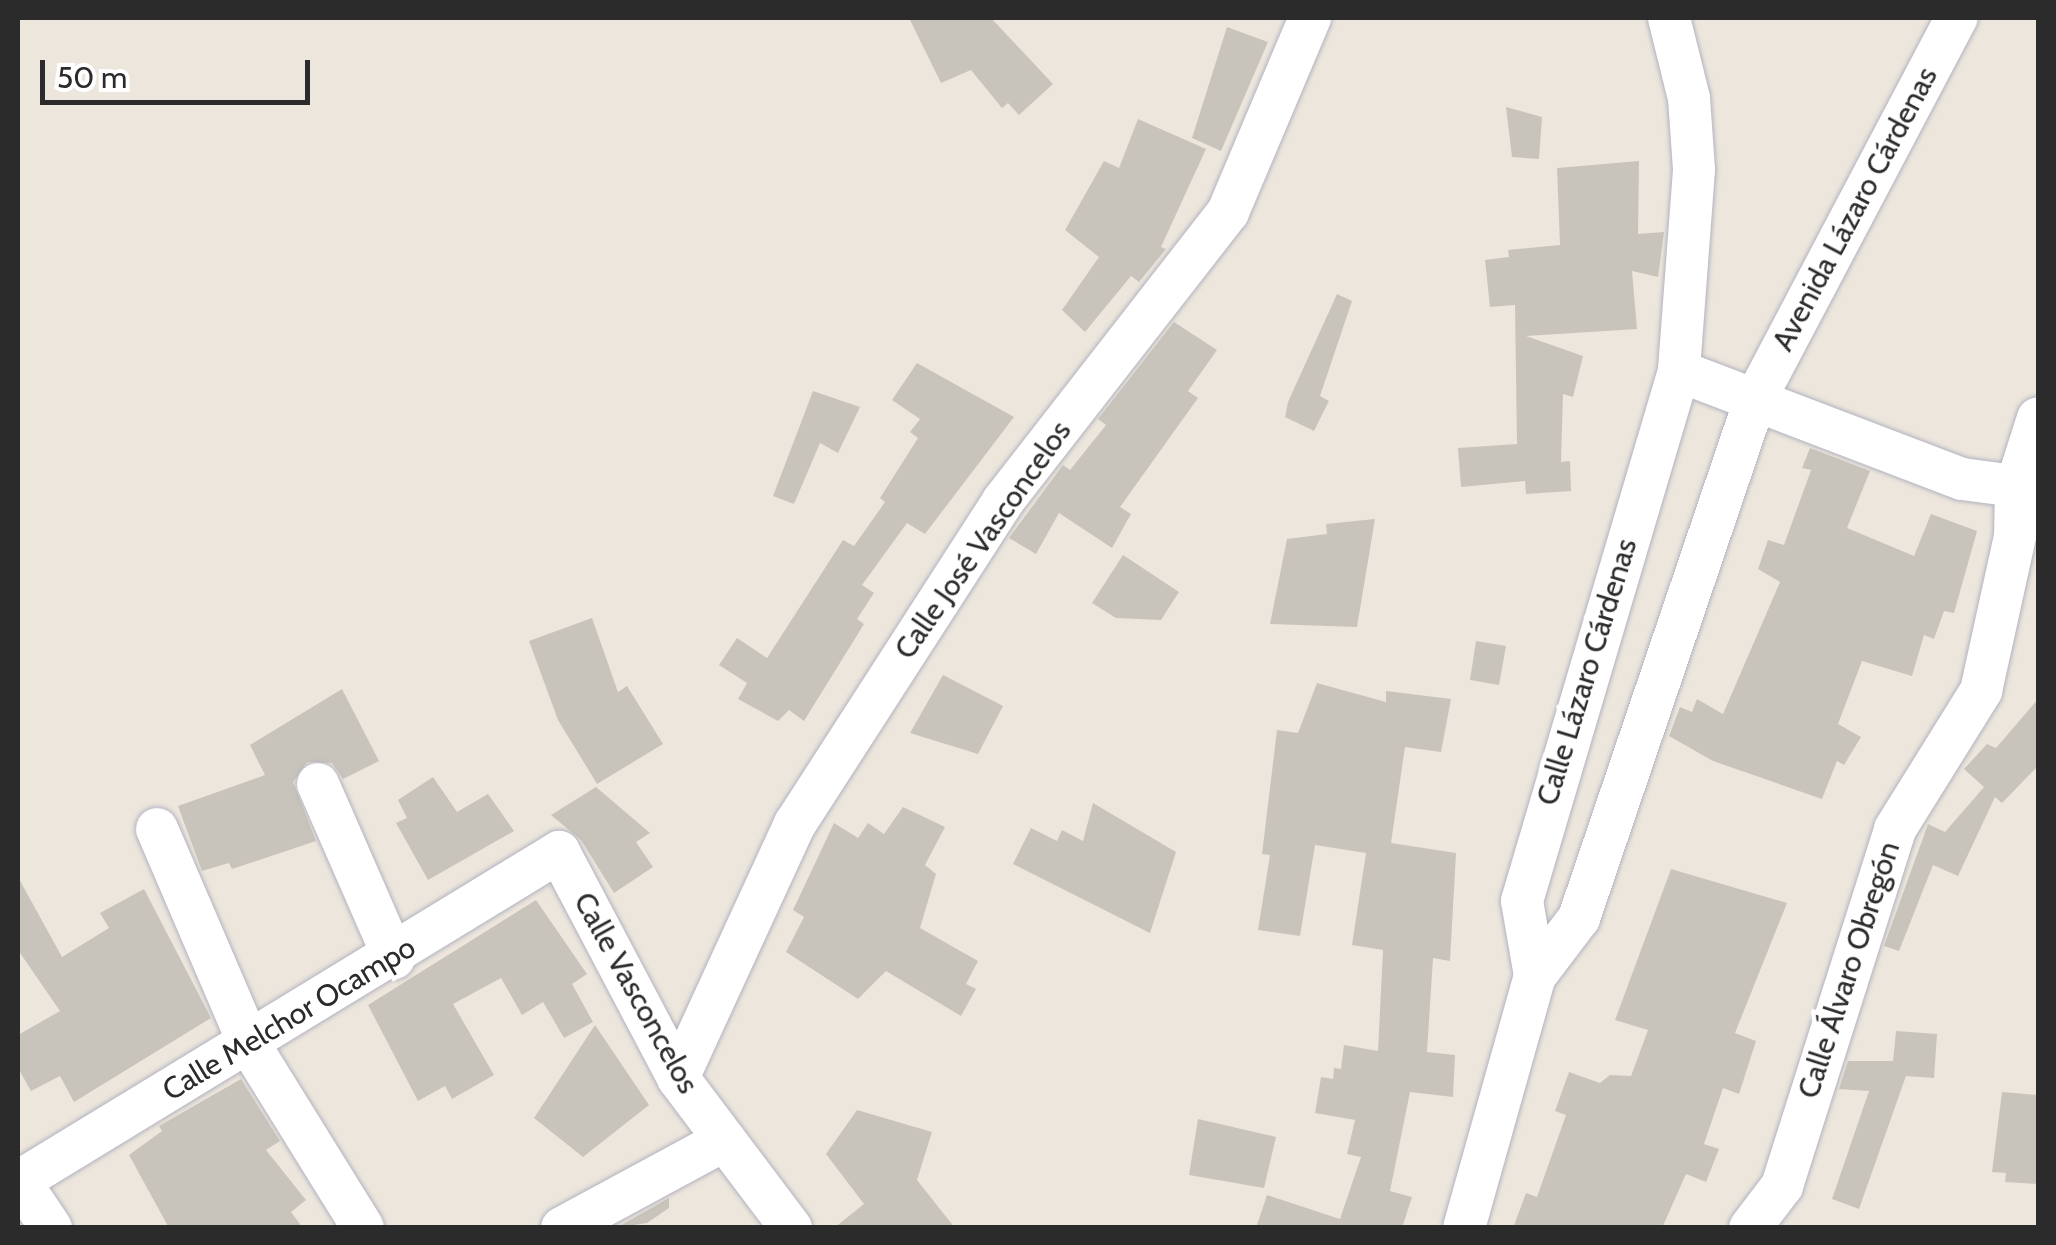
<!DOCTYPE html>
<meta charset="utf-8">
<style>
body{margin:0}
#map{position:relative;width:2056px;height:1245px;overflow:hidden;background:#ede6dd;font-family:Cabin,sans-serif}
div>[style]{position:absolute}
.building>*{inset:0;background:#c9c4bb}
.roads{filter:drop-shadow(0 0 2px #b1b3bf) drop-shadow(0 0 2px #b1b3bf)}
.minor>*{height:42px;margin:-21px;padding:0 21px;transform-origin:21px;border-radius:21px;background:#fff}
span{translate:-50% -50%;white-space:nowrap;text-align:center;line-height:1.15;-webkit-text-stroke:9px #fff;paint-order:stroke}
.street-label{font-size:30px;color:#2b2b2b}
.frame{position:absolute;inset:0;border:20px solid #2b2b2b;pointer-events:none}
.scale{position:absolute;left:40px;top:60px;width:270px;height:45px;box-sizing:border-box;border:5px solid #2b2b2b;border-top:0;padding-left:12px;font-size:30px;line-height:35px;white-space:nowrap;color:#2b2b2b;-webkit-text-stroke:8px #fff;paint-order:stroke}
</style>
<div id="map">
<div class="building">
<div style="clip-path:polygon(909px 18px,991px 18px,1053px 84px,1019px 115px,1008px 103px,1002px 108px,971px 70px,941px 83px)"></div>
<div style="clip-path:polygon(1227px 27px,1268px 42px,1221px 151px,1192px 138px)"></div>
<div style="clip-path:polygon(1506px 107px,1542px 117px,1539px 159px,1512px 157px)"></div>
<div style="clip-path:polygon(1138px 119px,1206px 149px,1161px 247px,1166px 249px,1139px 282px,1131px 276px,1085px 332px,1062px 310px,1099px 257px,1065px 230px,1104px 161px,1119px 168px)"></div>
<div style="clip-path:polygon(1639px 161px,1638px 234px,1664px 232px,1658px 277px,1632px 271px,1637px 329px,1526px 336px,1583px 356px,1573px 397px,1563px 394px,1561px 462px,1570px 461px,1571px 491px,1526px 494px,1525px 481px,1461px 487px,1458px 448px,1517px 444px,1515px 305px,1490px 307px,1485px 260px,1509px 257px,1508px 250px,1560px 245px,1557px 168px)"></div>
<div style="clip-path:polygon(1337px 294px,1352px 301px,1320px 396px,1329px 401px,1314px 431px,1285px 417px,1288px 402px)"></div>
<div style="clip-path:polygon(1174px 322px,1217px 350px,1188px 391px,1198px 398px,1120px 507px,1131px 514px,1112px 548px,1059px 513px,1036px 554px,1009px 538px,1063px 465px,1070px 470px,1106px 425px,1098px 419px)"></div>
<div style="clip-path:polygon(917px 363px,1014px 417px,925px 534px,907px 523px,862px 585px,874px 593px,857px 619px,864px 624px,804px 721px,789px 710px,778px 721px,738px 699px,747px 683px,719px 665px,737px 638px,767px 658px,843px 540px,854px 546px,885px 502px,880px 498px,918px 438px,910px 432px,920px 419px,892px 400px)"></div>
<div style="clip-path:polygon(813px 391px,860px 407px,838px 453px,820px 443px,794px 504px,773px 496px)"></div>
<div style="clip-path:polygon(1810px 448px,1870px 471px,1847px 528px,1914px 556px,1931px 514px,1977px 531px,1954px 613px,1944px 611px,1934px 639px,1924px 635px,1912px 676px,1862px 661px,1838px 724px,1861px 737px,1844px 765px,1837px 761px,1822px 799px,1713px 761px,1669px 736px,1680px 707px,1692px 712px,1697px 699px,1723px 714px,1780px 582px,1758px 569px,1768px 540px,1784px 545px,1811px 470px,1802px 468px)"></div>
<div style="clip-path:polygon(1375px 519px,1357px 627px,1270px 624px,1287px 539px,1327px 534px,1326px 524px)"></div>
<div style="clip-path:polygon(1123px 555px,1179px 592px,1161px 620px,1116px 618px,1092px 603px)"></div>
<div style="clip-path:polygon(592px 618px,618px 692px,627px 686px,663px 744px,597px 784px,558px 720px,529px 641px)"></div>
<div style="clip-path:polygon(1476px 641px,1506px 646px,1499px 685px,1470px 680px)"></div>
<div style="clip-path:polygon(943px 675px,1003px 706px,978px 754px,910px 733px)"></div>
<div style="clip-path:polygon(1317px 683px,1386px 702px,1386px 691px,1451px 699px,1441px 752px,1405px 747px,1391px 843px,1456px 853px,1450px 961px,1433px 958px,1427px 1052px,1455px 1055px,1453px 1097px,1410px 1092px,1390px 1191px,1412px 1197px,1402px 1228px,1256px 1228px,1267px 1195px,1340px 1219px,1361px 1157px,1347px 1154px,1355px 1120px,1315px 1113px,1321px 1077px,1333px 1079px,1334px 1068px,1341px 1069px,1344px 1045px,1378px 1051px,1383px 950px,1352px 945px,1366px 853px,1315px 845px,1300px 936px,1258px 930px,1270px 855px,1262px 854px,1277px 730px,1298px 733px)"></div>
<div style="clip-path:polygon(342px 689px,379px 761px,343px 779px,332px 763px,307px 762px,293px 782px,316px 841px,232px 869px,229px 863px,202px 871px,178px 806px,265px 775px,250px 745px)"></div>
<div style="clip-path:polygon(2038px 699px,2038px 766px,2002px 803px,1995px 797px,1958px 876px,1933px 865px,1899px 951px,1884px 946px,1928px 824px,1945px 832px,1984px 787px,1964px 769px,1987px 744px,1996px 748px)"></div>
<div style="clip-path:polygon(433px 777px,457px 812px,488px 794px,514px 831px,428px 880px,396px 823px,407px 818px,398px 800px)"></div>
<div style="clip-path:polygon(596px 787px,650px 833px,636px 842px,653px 867px,614px 893px,581px 840px,551px 815px)"></div>
<div style="clip-path:polygon(1093px 803px,1176px 852px,1150px 933px,1013px 864px,1031px 828px,1057px 841px,1062px 830px,1083px 841px)"></div>
<div style="clip-path:polygon(903px 807px,945px 827px,925px 865px,936px 874px,920px 928px,978px 961px,966px 984px,976px 989px,961px 1016px,886px 971px,858px 999px,786px 952px,804px 917px,793px 910px,834px 823px,858px 838px,868px 823px,884px 834px)"></div>
<div style="clip-path:polygon(1671px 869px,1787px 903px,1735px 1033px,1756px 1041px,1739px 1094px,1723px 1088px,1704px 1144px,1719px 1149px,1706px 1182px,1686px 1174px,1662px 1228px,1513px 1228px,1526px 1193px,1537px 1197px,1566px 1115px,1555px 1111px,1569px 1072px,1600px 1083px,1610px 1075px,1631px 1076px,1648px 1030px,1615px 1020px)"></div>
<div style="clip-path:polygon(18px 877px,62px 957px,109px 928px,100px 913px,144px 889px,211px 1018px,74px 1102px,60px 1076px,31px 1091px,18px 1068px,18px 1035px,60px 1011px,18px 950px)"></div>
<div style="clip-path:polygon(536px 900px,587px 974px,572px 984px,593px 1022px,564px 1038px,543px 1002px,522px 1015px,501px 978px,453px 1004px,494px 1075px,452px 1099px,445px 1086px,418px 1101px,368px 1005px)"></div>
<div style="clip-path:polygon(595px 1025px,649px 1105px,583px 1157px,534px 1118px)"></div>
<div style="clip-path:polygon(1896px 1031px,1937px 1034px,1934px 1078px,1906px 1076px,1859px 1209px,1832px 1199px,1869px 1091px,1839px 1089px,1848px 1061px,1893px 1061px)"></div>
<div style="clip-path:polygon(241px 1079px,280px 1141px,266px 1150px,306px 1200px,291px 1212px,303px 1228px,169px 1228px,129px 1155px,162px 1131px,159px 1126px)"></div>
<div style="clip-path:polygon(2002px 1092px,2038px 1095px,2038px 1184px,2005px 1182px,2006px 1173px,1992px 1172px)"></div>
<div style="clip-path:polygon(857px 1110px,932px 1132px,917px 1180px,955px 1228px,834px 1228px,864px 1204px,826px 1154px)"></div>
<div style="clip-path:polygon(1198px 1119px,1276px 1137px,1264px 1188px,1189px 1175px)"></div>
<div style="clip-path:polygon(669px 1198px,669px 1208px,647px 1223px,616px 1228px)"></div>
</div>
<div class="roads">
<div class="minor">
<div style="left:1669px;top:18px;width:82px;rotate:76deg"></div>
<div style="left:1689px;top:98px;width:72px;rotate:86deg"></div>
<div style="left:1694px;top:170px;width:202px;rotate:94.3deg"></div>
<div style="left:1679px;top:371px;width:303px;rotate:20.9deg"></div>
<div style="left:1962px;top:479px;width:77px;rotate:7.5deg"></div>
<div style="left:318px;top:784px;width:190px;rotate:66.4deg"></div>
<div style="left:157px;top:829px;width:234px;rotate:66.8deg"></div>
<div style="left:249px;top:1044px;width:216px;rotate:58.2deg"></div>
<div style="left:1535px;top:976px;width:76px;rotate:-99.8deg"></div>
<div style="left:1522px;top:901px;width:553px;rotate:-73.5deg"></div>
<div style="left:678px;top:1078px;width:280px;rotate:-65.3deg"></div>
<div style="left:795px;top:824px;width:384px;rotate:-57.2deg"></div>
<div style="left:1003px;top:501px;width:366px;rotate:-52.1deg"></div>
<div style="left:1228px;top:212px;width:211px;rotate:-67.1deg"></div>
<div style="left:18px;top:1179px;width:59px;rotate:56deg"></div>
<div style="left:18px;top:1182px;width:634px;rotate:-31.38deg"></div>
<div style="left:559px;top:852px;width:255px;rotate:62.2deg"></div>
<div style="left:678px;top:1078px;width:188px;rotate:53deg"></div>
<div style="left:562px;top:1228px;width:185px;rotate:-28.4deg"></div>
<div style="left:1464px;top:1228px;width:262px;rotate:-74.3deg"></div>
<div style="left:1535px;top:976px;width:73px;rotate:-52.8deg"></div>
<div style="left:1579px;top:918px;width:547px;rotate:-71.23deg"></div>
<div style="left:1755px;top:400px;width:432px;rotate:-62.2deg"></div>
<div style="left:1750px;top:1228px;width:53px;rotate:-52.7deg"></div>
<div style="left:1782px;top:1186px;width:374px;rotate:-72.4deg"></div>
<div style="left:1895px;top:829px;width:163px;rotate:-58.1deg"></div>
<div style="left:1981px;top:691px;width:159px;rotate:-77.6deg"></div>
<div style="left:2015px;top:536px;width:49px;rotate:-88.8deg"></div>
<div style="left:2016px;top:487px;width:72px;rotate:-72.3deg"></div>
</div>
</div>
<div class="street-label">
<span style="left:1855px;top:209px;rotate:-62deg">Avenida Lázaro Cárdenas</span>
<span style="left:983px;top:540px;rotate:-55deg">Calle José Vasconcelos</span>
<span style="left:1587px;top:672px;rotate:-73deg">Calle Lázaro Cárdenas</span>
<span style="left:1849px;top:970px;rotate:-72deg">Calle Álvaro Obregón</span>
<span style="left:636px;top:993px;rotate:61deg">Calle Vasconcelos</span>
<span style="left:289px;top:1019px;rotate:-31deg">Calle Melchor Ocampo</span>
</div>
<div class="frame"></div>
<div class="scale">50 m</div>
</div>
